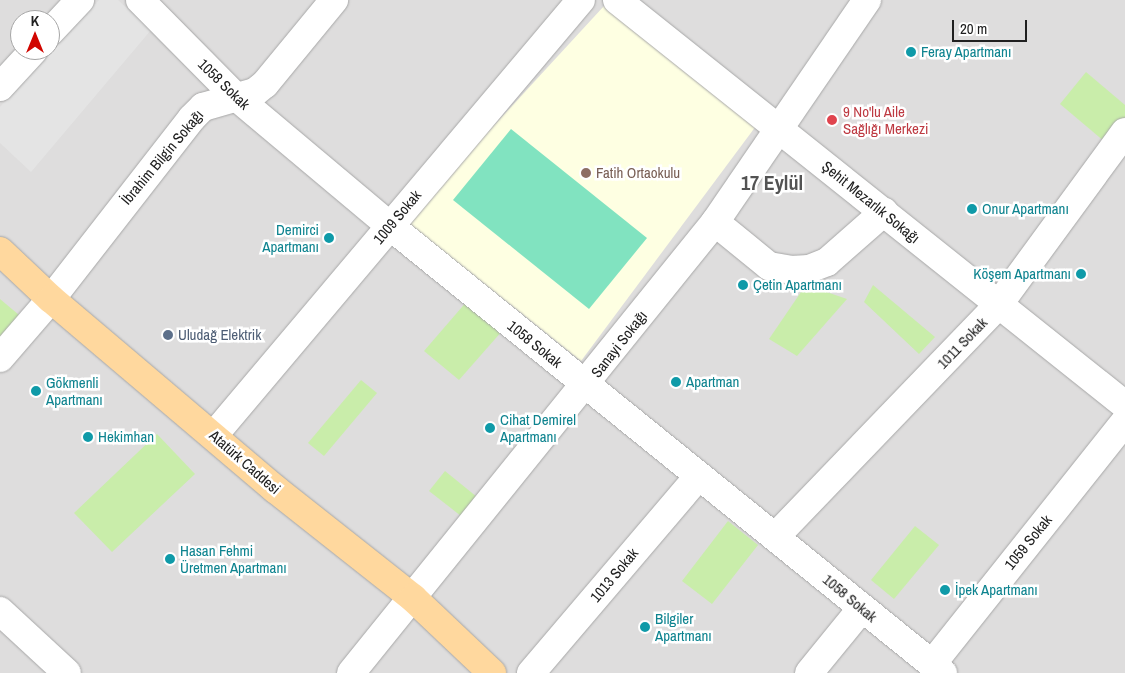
<!DOCTYPE html>
<meta charset="utf-8">
<style>
body{margin:0}
#map{position:relative;width:1125px;height:673px;overflow:hidden;background:#f1eee6;font-family:"Archivo Narrow",sans-serif}
div>[style]{position:absolute}
.residential>*{inset:0;background:#dedddd}
.education>*{inset:0;background:#feffe2}
.grass>*{inset:0;background:#c9edaa}
.pitch>*{inset:0;background:#81e3c0}
.parking>*{inset:0;background:#e4e4e4}
.roads{filter:drop-shadow(0 0 1px #a7a7a7) drop-shadow(0 0 1px #a7a7a7)}
.minor>*{height:28px;margin:-14px;padding:0 14px;transform-origin:14px;border-radius:14px;background:#fff}
.major>*{height:28px;margin:-14px;padding:0 14px;transform-origin:14px;border-radius:14px;background:#ffd89e}
.dots>*{width:14px;height:14px;translate:-50% -50%;box-sizing:border-box;border:2px solid #fff;border-radius:50%}
span{translate:-50% -50%;white-space:nowrap;text-align:center;line-height:1.15;-webkit-text-stroke:5px #fff;paint-order:stroke}
.culture-label{font-size:15px;color:#0d838f}
.left{translate:0 -50%;text-align:left}
.right{translate:-100% -50%;text-align:right}
.street-label{font-size:15px;color:#202020}
.health-label{font-size:15px;color:#be3a42}
.education-label{font-size:15px;color:#785e54}
.service-label{font-size:15px;color:#4e5e75}
.district-label{font-size:20px;color:#535353;font-weight:700}
.north{position:absolute;left:10px;top:10px;width:50px;height:50px;box-sizing:border-box;background:#fff;border:1px solid #a6a6a6;border-radius:50%;rotate:0deg;font-size:14px;font-weight:700;line-height:20px;text-align:center;color:#202020}
.north::after{content:'';display:block;margin:auto;width:18px;height:22px;background:#d10600;clip-path:polygon(50% 0,100% 100%,50% 72%,0 100%)}
.scale{position:absolute;left:952px;top:20px;width:75px;height:22px;box-sizing:border-box;border:2px solid #202020;border-top:0;padding-left:6px;font-size:15px;line-height:18px;white-space:nowrap;color:#202020;-webkit-text-stroke:4px #fff;paint-order:stroke}
</style>
<div id="map">
<div class="residential">
<div style="clip-path:polygon(evenodd,0 0,1125px 0,1125px 673px,0 673px,0 0,20px 20px,50px 20px,50px 50px,20px 50px,20px 20px)"></div>
</div>
<div class="education">
<div style="clip-path:polygon(604px 6px,756px 126px,581px 361px,406px 221px)"></div>
</div>
<div class="grass">
<div style="clip-path:polygon(1086px 72px,1125px 105px,1125px 117px,1105px 142px,1060px 104px)"></div>
<div style="clip-path:polygon(873px 285px,935px 337px,919px 354px,864px 302px)"></div>
<div style="clip-path:polygon(809px 286px,847px 299px,797px 356px,769px 339px,801px 292px)"></div>
<div style="clip-path:polygon(0 299px,25px 320px,0 348px)"></div>
<div style="clip-path:polygon(468px 300px,503px 330px,459px 380px,424px 351px)"></div>
<div style="clip-path:polygon(361px 380px,377px 393px,324px 456px,308px 443px)"></div>
<div style="clip-path:polygon(157px 434px,195px 474px,112px 552px,74px 513px)"></div>
<div style="clip-path:polygon(445px 471px,477px 497px,461px 516px,429px 491px)"></div>
<div style="clip-path:polygon(728px 521px,758px 545px,712px 604px,682px 581px)"></div>
<div style="clip-path:polygon(915px 526px,939px 545px,894px 599px,871px 580px)"></div>
</div>
<div class="pitch">
<div style="clip-path:polygon(511px 129px,647px 238px,589px 309px,453px 200px)"></div>
</div>
<div class="parking">
<div style="clip-path:polygon(99px 0,118px 0,151px 30px,31px 172px,0 143px,0 107px)"></div>
</div>
<div class="roads">
<div class="minor">
<div style="left:140px;top:0;width:134px;rotate:45.3deg"></div>
<div style="left:234px;top:95px;width:204px;rotate:40deg"></div>
<div style="left:390px;top:226px;width:711px;rotate:38.95deg"></div>
<div style="left:617px;top:0;width:650px;rotate:38.56deg"></div>
<div style="left:50px;top:32px;width:44px;rotate:-46.8deg"></div>
<div style="left:0;top:87px;width:50px;rotate:-47.4deg"></div>
<div style="left:715px;top:222px;width:70px;rotate:39.2deg"></div>
<div style="left:769px;top:266px;width:22px;rotate:10deg"></div>
<div style="left:791px;top:270px;width:18px;rotate:-3deg"></div>
<div style="left:809px;top:269px;width:19px;rotate:-21deg"></div>
<div style="left:827px;top:262px;width:76px;rotate:-41.3deg"></div>
<div style="left:0;top:358px;width:78px;rotate:-49.2deg"></div>
<div style="left:51px;top:299px;width:229px;rotate:-52.1deg"></div>
<div style="left:192px;top:118px;width:16px;rotate:-45deg"></div>
<div style="left:203px;top:107px;width:54px;rotate:-16.1deg"></div>
<div style="left:255px;top:92px;width:13px;rotate:-39deg"></div>
<div style="left:265px;top:84px;width:109px;rotate:-50.6deg"></div>
<div style="left:214px;top:435px;width:569px;rotate:-49.85deg"></div>
<div style="left:776px;top:536px;width:322px;rotate:-46.1deg"></div>
<div style="left:999px;top:304px;width:213px;rotate:-53.8deg"></div>
<div style="left:0;top:611px;width:91px;rotate:42.8deg"></div>
<div style="left:932px;top:664px;width:310px;rotate:-51.5deg"></div>
<div style="left:351px;top:673px;width:580px;rotate:-51.09deg"></div>
<div style="left:715px;top:222px;width:269px;rotate:-55.6deg"></div>
<div style="left:531px;top:673px;width:257px;rotate:-49.6deg"></div>
<div style="left:809px;top:673px;width:84px;rotate:-50.8deg"></div>
</div>
<div class="major">
<div style="left:0;top:251px;width:70px;rotate:43.3deg"></div>
<div style="left:51px;top:299px;width:294px;rotate:40.3deg"></div>
<div style="left:275px;top:489px;width:176px;rotate:38.3deg"></div>
<div style="left:413px;top:598px;width:109px;rotate:43.5deg"></div>
</div>
</div>
<div class="dots">
<div style="left:911px;top:52px;background:#0f9aa8"></div>
<div style="left:832px;top:120px;background:#e0444e"></div>
<div style="left:586px;top:173px;background:#8d6e63"></div>
<div style="left:972px;top:209px;background:#0f9aa8"></div>
<div style="left:329px;top:238px;background:#0f9aa8"></div>
<div style="left:1081px;top:274px;background:#0f9aa8"></div>
<div style="left:743px;top:285px;background:#0f9aa8"></div>
<div style="left:168px;top:335px;background:#5c6f8a"></div>
<div style="left:676px;top:382px;background:#0f9aa8"></div>
<div style="left:36px;top:391px;background:#0f9aa8"></div>
<div style="left:490px;top:428px;background:#0f9aa8"></div>
<div style="left:88px;top:437px;background:#0f9aa8"></div>
<div style="left:170px;top:559px;background:#0f9aa8"></div>
<div style="left:945px;top:590px;background:#0f9aa8"></div>
<div style="left:645px;top:627px;background:#0f9aa8"></div>
</div>
<div class="culture-label">
<span class="left" style="left:921px;top:52px">Feray Apartmanı</span>
<span class="left" style="left:982px;top:209px">Onur Apartmanı</span>
<span class="right" style="left:319px;top:238px">Demirci<br>Apartmanı</span>
<span class="right" style="left:1071px;top:274px">Köşem Apartmanı</span>
<span class="left" style="left:753px;top:285px">Çetin Apartmanı</span>
<span class="left" style="left:46px;top:391px">Gökmenli<br>Apartmanı</span>
<span class="left" style="left:686px;top:382px">Apartman</span>
<span class="left" style="left:500px;top:428px">Cihat Demirel<br>Apartmanı</span>
<span class="left" style="left:98px;top:437px">Hekimhan</span>
<span class="left" style="left:180px;top:559px">Hasan Fehmi<br>Üretmen Apartmanı</span>
<span class="left" style="left:955px;top:590px">İpek Apartmanı</span>
<span class="left" style="left:655px;top:627px">Bilgiler<br>Apartmanı</span>
</div>
<div class="street-label">
<span style="left:224px;top:84px;rotate:44deg">1058 Sokak</span>
<span style="left:162px;top:157px;rotate:-50deg">İbrahim Bilgin Sokağı</span>
<span style="left:871px;top:202px;rotate:39deg">Şehit Mezarlık Sokağı</span>
<span style="left:397px;top:217px;rotate:-50deg">1009 Sokak</span>
<span style="left:962px;top:343px;rotate:-46deg">1011 Sokak</span>
<span style="left:535px;top:344px;rotate:39deg">1058 Sokak</span>
<span style="left:619px;top:344px;rotate:-52deg">Sanayi Sokağı</span>
<span style="left:245px;top:462px;rotate:41deg">Atatürk Caddesi</span>
<span style="left:1028px;top:542px;rotate:-51deg">1059 Sokak</span>
<span style="left:614px;top:575px;rotate:-50deg">1013 Sokak</span>
<span style="left:850px;top:598px;rotate:40deg">1058 Sokak</span>
</div>
<div class="health-label">
<span class="left" style="left:843px;top:120px">9 No'lu Aile<br>Sağlığı Merkezi</span>
</div>
<div class="education-label">
<span class="left" style="left:596px;top:173px">Fatih Ortaokulu</span>
</div>
<div class="service-label">
<span class="left" style="left:178px;top:335px">Uludağ Elektrik</span>
</div>
<div class="district-label">
<span style="left:772px;top:182px">17 Eylül</span>
</div>
<div class="north">K</div>
<div class="scale">20 m</div>
</div>
